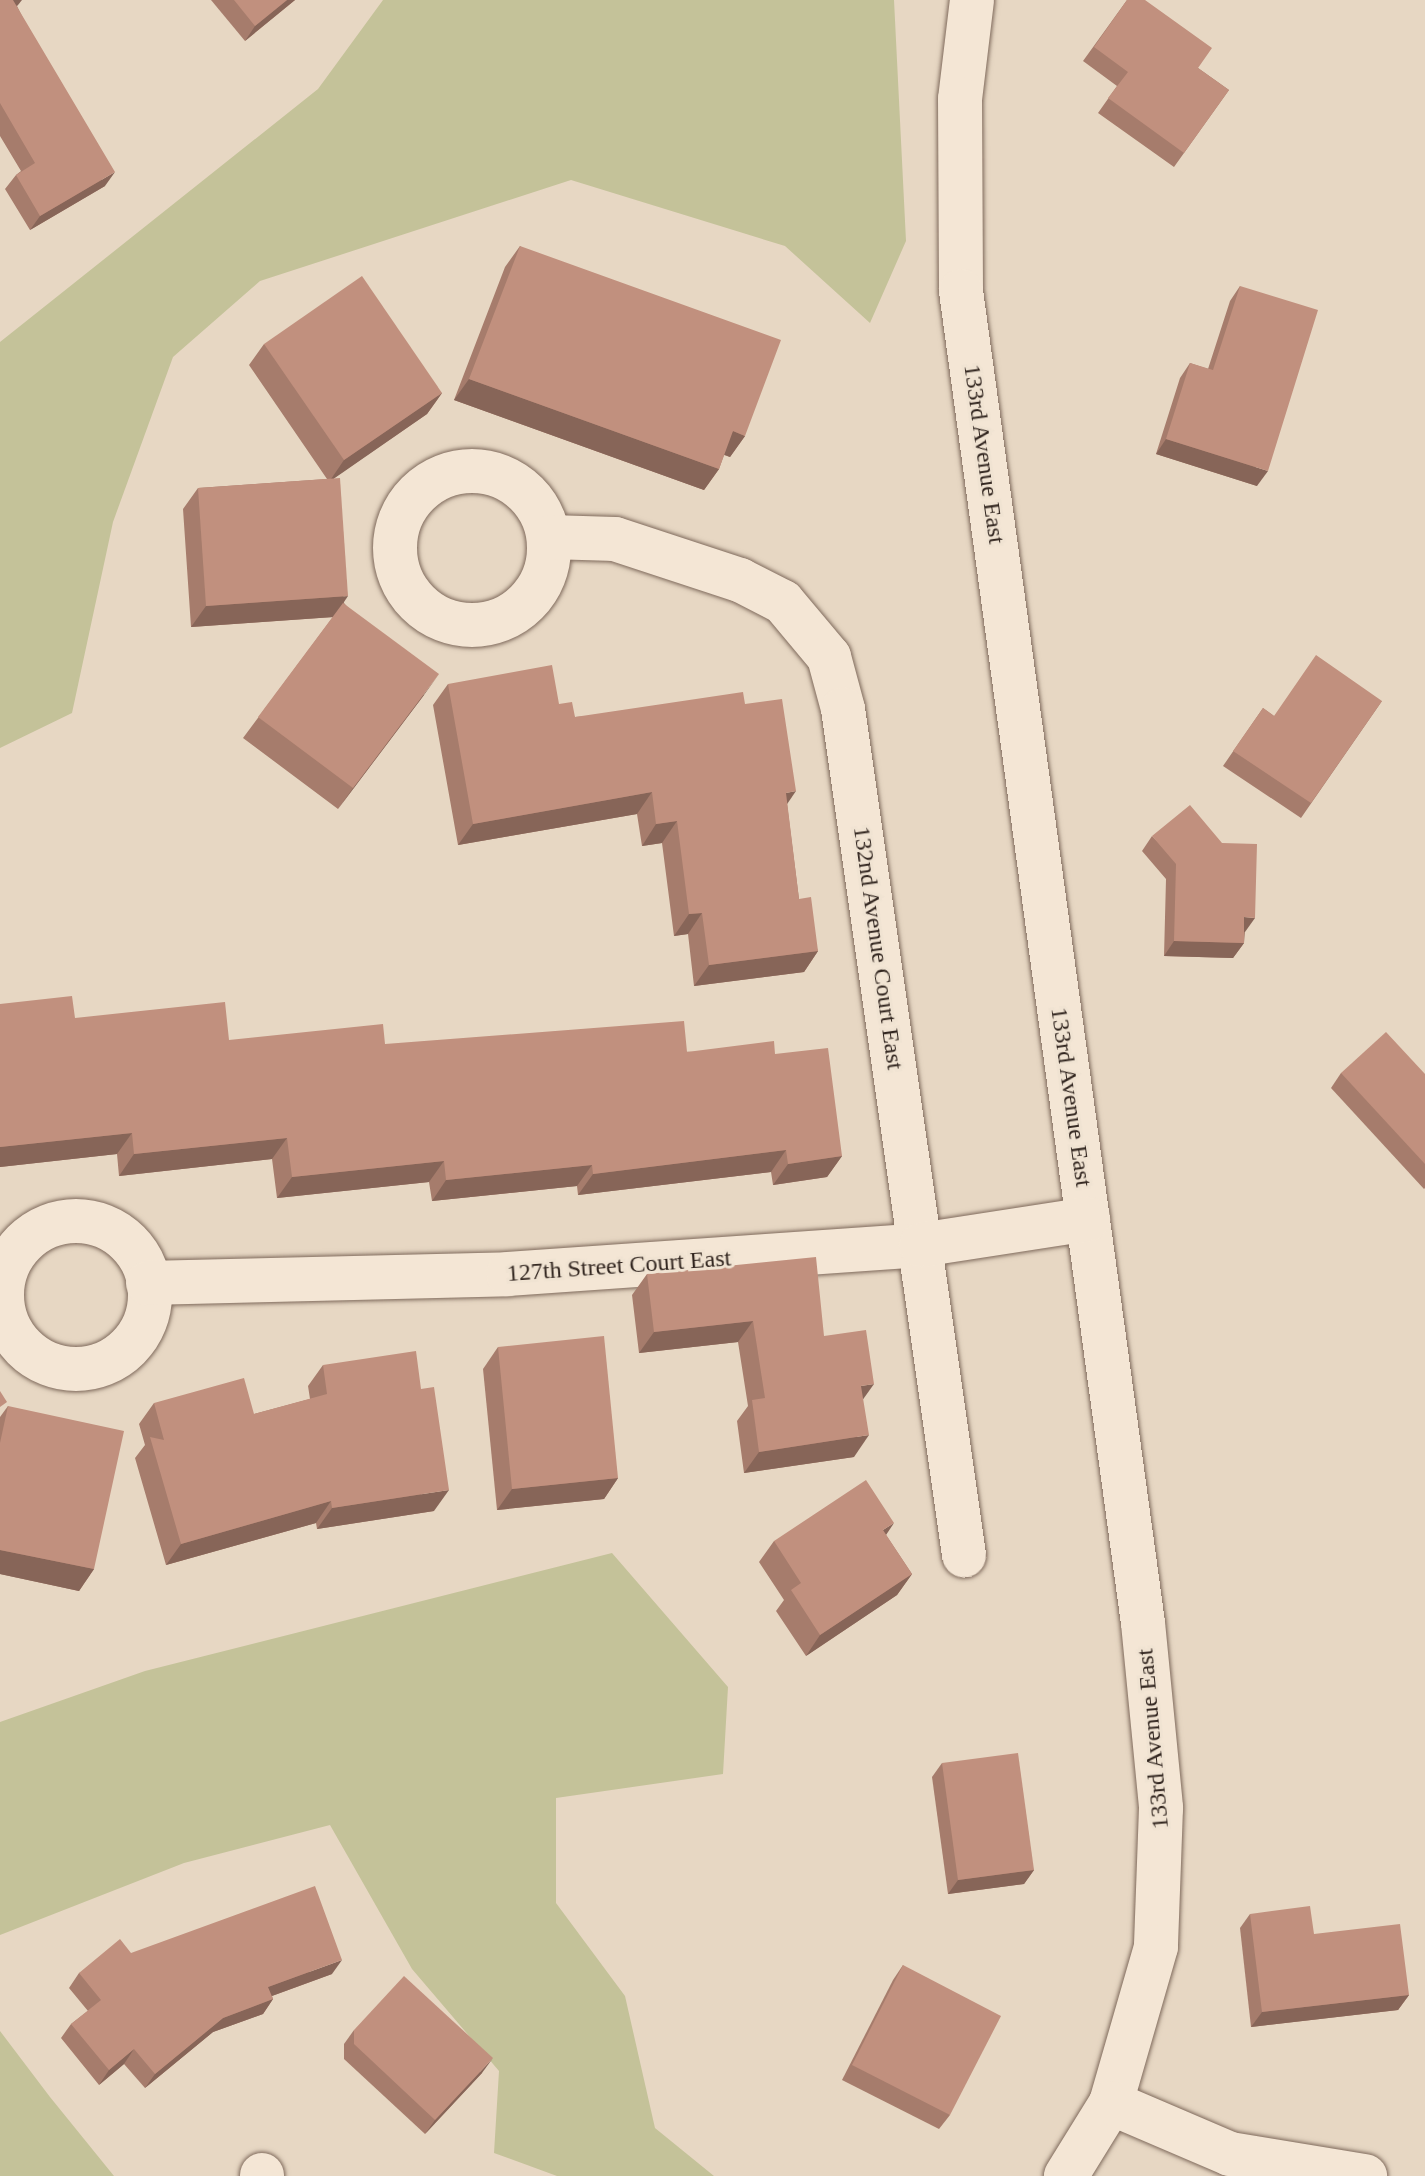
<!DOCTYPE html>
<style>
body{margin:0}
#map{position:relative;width:1425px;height:2176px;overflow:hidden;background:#e7d7c3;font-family:Georgia,serif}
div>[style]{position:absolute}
.green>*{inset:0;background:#c4c299}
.roads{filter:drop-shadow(0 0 2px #7f6a5c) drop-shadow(0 0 2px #7f6a5c)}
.minor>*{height:44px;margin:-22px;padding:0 22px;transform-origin:22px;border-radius:22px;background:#f4e6d5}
.minor>.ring{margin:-22px;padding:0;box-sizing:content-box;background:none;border:44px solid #f4e6d5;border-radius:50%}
.wall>*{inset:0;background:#a67c6c}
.shaded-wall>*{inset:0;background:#876558}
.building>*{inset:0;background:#c1907e}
span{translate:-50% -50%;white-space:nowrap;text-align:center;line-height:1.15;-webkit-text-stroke:6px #f0e3d2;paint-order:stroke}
.street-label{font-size:24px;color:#31251f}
</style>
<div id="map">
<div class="green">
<div style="clip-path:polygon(383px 0,894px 0,906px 241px,870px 323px,785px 246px,571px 180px,260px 281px,173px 357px,113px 522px,72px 713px,0 748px,0 342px,318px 89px)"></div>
<div style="clip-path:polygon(612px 1553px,728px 1687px,723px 1774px,556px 1798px,556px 1903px,625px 1996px,655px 2128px,714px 2176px,557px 2176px,494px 2153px,499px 2071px,412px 1969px,330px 1825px,184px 1863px,0 1935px,0 1722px,145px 1671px)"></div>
<div style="clip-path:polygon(0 2031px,50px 2097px,114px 2176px,0 2176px)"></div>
</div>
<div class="roads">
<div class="minor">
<div style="left:972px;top:0;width:100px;rotate:96.9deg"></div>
<div style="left:960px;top:99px;width:192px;rotate:89.7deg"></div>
<div style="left:961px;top:291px;width:1344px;rotate:82.22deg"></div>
<div style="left:1143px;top:1623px;width:186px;rotate:84.4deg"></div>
<div style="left:1161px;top:1808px;width:139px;rotate:92.1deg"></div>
<div style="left:1156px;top:1947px;width:162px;rotate:106.1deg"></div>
<div style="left:1111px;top:2103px;width:86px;rotate:121.7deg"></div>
<div class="ring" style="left:395px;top:471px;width:110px;height:110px"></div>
<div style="left:550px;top:537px;width:65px;rotate:1.8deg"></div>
<div style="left:615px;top:539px;width:132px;rotate:18.2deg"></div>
<div style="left:740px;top:580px;width:48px;rotate:27.1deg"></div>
<div style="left:783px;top:602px;width:72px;rotate:50.1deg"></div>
<div style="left:829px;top:657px;width:54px;rotate:74.9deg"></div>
<div style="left:843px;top:709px;width:855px;rotate:81.86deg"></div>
<div class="ring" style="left:2px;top:1221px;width:104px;height:104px"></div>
<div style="left:148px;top:1283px;width:360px;rotate:-1.4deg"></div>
<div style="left:508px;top:1274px;width:414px;rotate:-4deg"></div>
<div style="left:921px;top:1245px;width:169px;rotate:-8.8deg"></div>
<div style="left:1111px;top:2103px;width:129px;rotate:23.2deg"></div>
<div style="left:1230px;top:2154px;width:137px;rotate:9.3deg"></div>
<div style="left:262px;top:2176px;width:1px;rotate:-90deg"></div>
</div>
</div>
<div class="wall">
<div style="clip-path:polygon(0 0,18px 5px,17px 6px,105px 186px,30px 230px,5px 189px,16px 175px,21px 171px,0 136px)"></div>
<div style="clip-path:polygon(211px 0,295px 0,245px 41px)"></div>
<div style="clip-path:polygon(1127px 0,1198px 68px,1229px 90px,1174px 167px,1098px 113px,1117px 86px,1083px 61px)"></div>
<div style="clip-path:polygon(520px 246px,745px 436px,730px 457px,724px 455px,719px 469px,704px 490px,454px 400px,505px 267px)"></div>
<div style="clip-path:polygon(1240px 286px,1257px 486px,1156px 454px,1180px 378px,1190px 363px,1208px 369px,1230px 301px)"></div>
<div style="clip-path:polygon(264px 344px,442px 393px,427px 414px,334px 478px,344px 603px,424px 695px,338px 809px,243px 738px,333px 617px,191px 627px,183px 509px,198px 488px,327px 479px,249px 365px)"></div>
<div style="clip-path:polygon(448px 684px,559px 704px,575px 717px,745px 704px,787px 804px,799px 899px,818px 951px,804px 972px,694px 986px,688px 934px,674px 936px,662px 843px,642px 846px,637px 814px,458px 845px,433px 705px)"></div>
<div style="clip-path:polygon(1382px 701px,1301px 818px,1223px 766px,1263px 708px,1274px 716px)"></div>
<div style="clip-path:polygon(1152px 836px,1245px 932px,1244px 943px,1233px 958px,1164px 956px,1166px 879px,1142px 851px)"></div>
<div style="clip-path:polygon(0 1004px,75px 1018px,229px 1040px,775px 1054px,842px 1156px,827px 1177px,773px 1185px,771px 1172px,578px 1195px,577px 1186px,432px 1201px,429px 1182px,277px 1198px,272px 1159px,119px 1176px,117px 1154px,0 1167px)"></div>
<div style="clip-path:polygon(1341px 1073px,1425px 1074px,1425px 1188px,1424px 1189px,1331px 1088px)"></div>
<div style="clip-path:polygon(647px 1274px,824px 1336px,863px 1399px,854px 1457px,744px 1473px,737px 1421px,748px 1406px,738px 1342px,639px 1353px,632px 1295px)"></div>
<div style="clip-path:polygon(498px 1347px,618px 1478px,604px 1499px,497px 1510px,483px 1369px)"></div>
<div style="clip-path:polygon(323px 1365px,434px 1511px,317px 1529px,316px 1523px,166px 1565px,135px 1458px,145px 1445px,139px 1424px,154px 1403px,254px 1414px,310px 1399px,308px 1386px)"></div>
<div style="clip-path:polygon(8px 1406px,94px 1569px,79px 1591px,0 1574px,0 1417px)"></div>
<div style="clip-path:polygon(886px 1535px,912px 1574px,897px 1595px,806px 1656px,776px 1611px,784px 1600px,759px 1562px,774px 1541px)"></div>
<div style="clip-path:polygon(942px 1763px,1034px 1870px,1024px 1884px,948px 1894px,932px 1777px)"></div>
<div style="clip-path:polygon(1250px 1914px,1314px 1934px,1409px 1995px,1398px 2010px,1251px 2027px,1240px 1928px)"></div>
<div style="clip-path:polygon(131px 1953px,332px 1974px,272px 1996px,273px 1999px,263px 2014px,213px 2032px,145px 2088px,124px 2064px,99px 2085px,61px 2038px,71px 2024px,88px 2011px,69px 1988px,79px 1973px)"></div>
<div style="clip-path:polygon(903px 1965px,950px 2115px,939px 2129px,842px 2080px,893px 1980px)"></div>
<div style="clip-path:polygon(354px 2030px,482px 2073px,425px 2134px,344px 2059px,344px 2044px)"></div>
</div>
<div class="shaded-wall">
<div style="clip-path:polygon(10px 0,22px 0,18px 5px,1px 12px)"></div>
<div style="clip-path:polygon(287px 0,295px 0,245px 41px,255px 26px)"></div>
<div style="clip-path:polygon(115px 172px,105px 186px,30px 230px,40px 216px)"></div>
<div style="clip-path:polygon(469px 379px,719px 469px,704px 490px,454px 400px)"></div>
<div style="clip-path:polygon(442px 393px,427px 414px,329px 482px,344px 460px)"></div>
<div style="clip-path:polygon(733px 431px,745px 436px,730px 457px,718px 452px)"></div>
<div style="clip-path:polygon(1166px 439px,1268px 471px,1257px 486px,1156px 454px)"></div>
<div style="clip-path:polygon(348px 596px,334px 617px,191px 627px,206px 606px)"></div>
<div style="clip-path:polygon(439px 674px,424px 695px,338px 809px,353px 788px)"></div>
<div style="clip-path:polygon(796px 791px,781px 813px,786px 793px)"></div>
<div style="clip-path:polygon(652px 792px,637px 814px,458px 845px,473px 824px)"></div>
<div style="clip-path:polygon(677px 821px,662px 843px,642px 846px,656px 824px)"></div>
<div style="clip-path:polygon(702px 913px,688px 934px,674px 936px,689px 914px)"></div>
<div style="clip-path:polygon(1244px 917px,1255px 918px,1245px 932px,1234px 932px)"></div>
<div style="clip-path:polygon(1174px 941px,1244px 943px,1233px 958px,1164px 956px)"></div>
<div style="clip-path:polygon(818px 951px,804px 972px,694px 986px,709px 965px)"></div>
<div style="clip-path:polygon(132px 1133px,117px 1154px,0 1167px,0 1147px)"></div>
<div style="clip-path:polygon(287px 1138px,272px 1159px,119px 1176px,134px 1154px)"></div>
<div style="clip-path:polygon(786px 1150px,771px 1172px,578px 1195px,593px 1174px)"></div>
<div style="clip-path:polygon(842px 1156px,827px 1177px,773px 1185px,788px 1164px)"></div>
<div style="clip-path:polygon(444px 1161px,429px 1182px,277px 1198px,292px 1177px)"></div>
<div style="clip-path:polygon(592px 1165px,577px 1186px,432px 1201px,446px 1180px)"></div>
<div style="clip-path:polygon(753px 1321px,738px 1342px,639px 1353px,654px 1332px)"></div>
<div style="clip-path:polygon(874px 1384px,859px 1405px,861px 1386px)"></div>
<div style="clip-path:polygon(869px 1435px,854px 1457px,744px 1473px,759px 1452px)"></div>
<div style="clip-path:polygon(618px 1478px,604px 1499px,497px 1510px,512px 1489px)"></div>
<div style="clip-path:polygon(449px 1490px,434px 1511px,317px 1529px,332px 1508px)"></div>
<div style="clip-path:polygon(331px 1501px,316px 1523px,166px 1565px,181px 1544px)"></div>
<div style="clip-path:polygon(894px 1523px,880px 1544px,883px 1530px)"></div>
<div style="clip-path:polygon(0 1550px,94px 1569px,79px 1591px,0 1574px)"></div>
<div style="clip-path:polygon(912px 1574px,897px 1595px,806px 1656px,820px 1635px)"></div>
<div style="clip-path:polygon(1034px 1870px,1024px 1884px,948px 1894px,958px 1880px)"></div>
<div style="clip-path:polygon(342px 1960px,332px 1974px,258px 2001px,268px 1987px)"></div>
<div style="clip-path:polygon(1409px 1995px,1398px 2010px,1251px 2027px,1262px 2012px)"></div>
<div style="clip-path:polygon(273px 1999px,263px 2014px,213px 2032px,145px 2088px,155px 2074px,223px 2018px)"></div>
<div style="clip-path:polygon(134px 2049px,124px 2064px,99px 2085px,109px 2070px)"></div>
<div style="clip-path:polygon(493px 2058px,482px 2073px,425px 2134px,435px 2120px)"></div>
</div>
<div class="building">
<div style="clip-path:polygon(0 0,13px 0,115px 172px,40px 216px,16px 175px,35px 163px,0 103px)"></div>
<div style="clip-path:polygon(234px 0,287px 0,255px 26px)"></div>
<div style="clip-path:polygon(1127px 0,1145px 0,1212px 48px,1198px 68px,1229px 90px,1184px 153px,1108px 98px,1128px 72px,1094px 47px)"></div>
<div style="clip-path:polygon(520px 246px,781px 340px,745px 436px,733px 431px,719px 469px,469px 379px)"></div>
<div style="clip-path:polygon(362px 276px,442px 393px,344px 460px,264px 344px)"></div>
<div style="clip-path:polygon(1240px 286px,1318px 310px,1268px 471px,1166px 439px,1190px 363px,1213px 370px)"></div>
<div style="clip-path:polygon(340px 478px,348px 596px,206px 606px,198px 488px)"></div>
<div style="clip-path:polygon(343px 603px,439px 674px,353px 788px,258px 717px)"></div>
<div style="clip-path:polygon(1316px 655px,1382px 701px,1311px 803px,1233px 751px,1263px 708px,1274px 716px)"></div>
<div style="clip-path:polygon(552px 665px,559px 704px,572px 702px,575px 717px,743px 692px,745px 704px,782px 699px,796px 791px,786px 793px,799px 899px,811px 897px,818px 951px,709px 965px,702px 913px,689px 914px,677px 821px,656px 824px,652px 792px,473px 824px,448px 684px)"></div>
<div style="clip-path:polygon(1190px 805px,1222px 843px,1257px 844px,1255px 918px,1244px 917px,1244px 943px,1174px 941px,1176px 864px,1152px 836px)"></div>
<div style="clip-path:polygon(72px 996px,75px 1018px,225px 1002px,229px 1040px,383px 1024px,385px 1044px,684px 1021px,687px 1052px,774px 1041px,775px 1054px,828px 1048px,842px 1156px,788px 1164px,786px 1150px,593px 1174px,592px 1165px,446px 1180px,444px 1161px,292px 1177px,287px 1138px,134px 1154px,132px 1133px,0 1147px,0 1004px)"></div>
<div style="clip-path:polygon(1386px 1032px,1425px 1074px,1425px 1164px,1341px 1073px)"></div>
<div style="clip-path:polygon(816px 1257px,824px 1336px,866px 1330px,874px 1384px,861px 1386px,869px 1435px,759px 1452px,752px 1400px,765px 1398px,753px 1321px,654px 1332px,647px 1274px)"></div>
<div style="clip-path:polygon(604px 1336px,618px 1478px,512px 1489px,498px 1347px)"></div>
<div style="clip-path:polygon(416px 1351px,421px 1389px,434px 1387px,449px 1490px,332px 1508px,331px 1501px,181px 1544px,150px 1437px,164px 1440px,154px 1403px,244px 1378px,254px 1414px,327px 1394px,323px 1365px)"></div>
<div style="clip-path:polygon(0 1391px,7px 1402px,0 1407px)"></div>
<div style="clip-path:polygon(8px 1406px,124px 1431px,94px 1569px,0 1550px,0 1443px)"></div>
<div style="clip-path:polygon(866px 1480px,894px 1523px,883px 1530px,912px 1574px,820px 1635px,791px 1590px,801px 1583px,774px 1541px)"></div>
<div style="clip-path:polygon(1018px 1753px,1034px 1870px,958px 1880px,942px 1763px)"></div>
<div style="clip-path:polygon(315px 1886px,342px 1960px,268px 1987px,273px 1999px,223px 2018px,155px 2074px,134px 2049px,109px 2070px,71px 2024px,101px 2000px,79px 1973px,120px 1939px,131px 1953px)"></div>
<div style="clip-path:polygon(1310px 1906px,1314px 1934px,1400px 1924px,1409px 1995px,1262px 2012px,1250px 1914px)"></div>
<div style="clip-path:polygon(903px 1965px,1001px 2016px,950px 2115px,852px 2065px)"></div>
<div style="clip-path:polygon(404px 1976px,493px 2058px,435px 2120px,354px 2044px,354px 2030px)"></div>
</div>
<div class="street-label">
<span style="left:984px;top:454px;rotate:82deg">133rd Avenue East</span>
<span style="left:878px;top:948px;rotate:82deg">132nd Avenue Court East</span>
<span style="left:1071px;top:1097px;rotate:82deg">133rd Avenue East</span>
<span style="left:619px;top:1266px;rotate:-4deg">127th Street Court East</span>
<span style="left:1153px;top:1739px;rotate:-95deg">133rd Avenue East</span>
</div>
</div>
